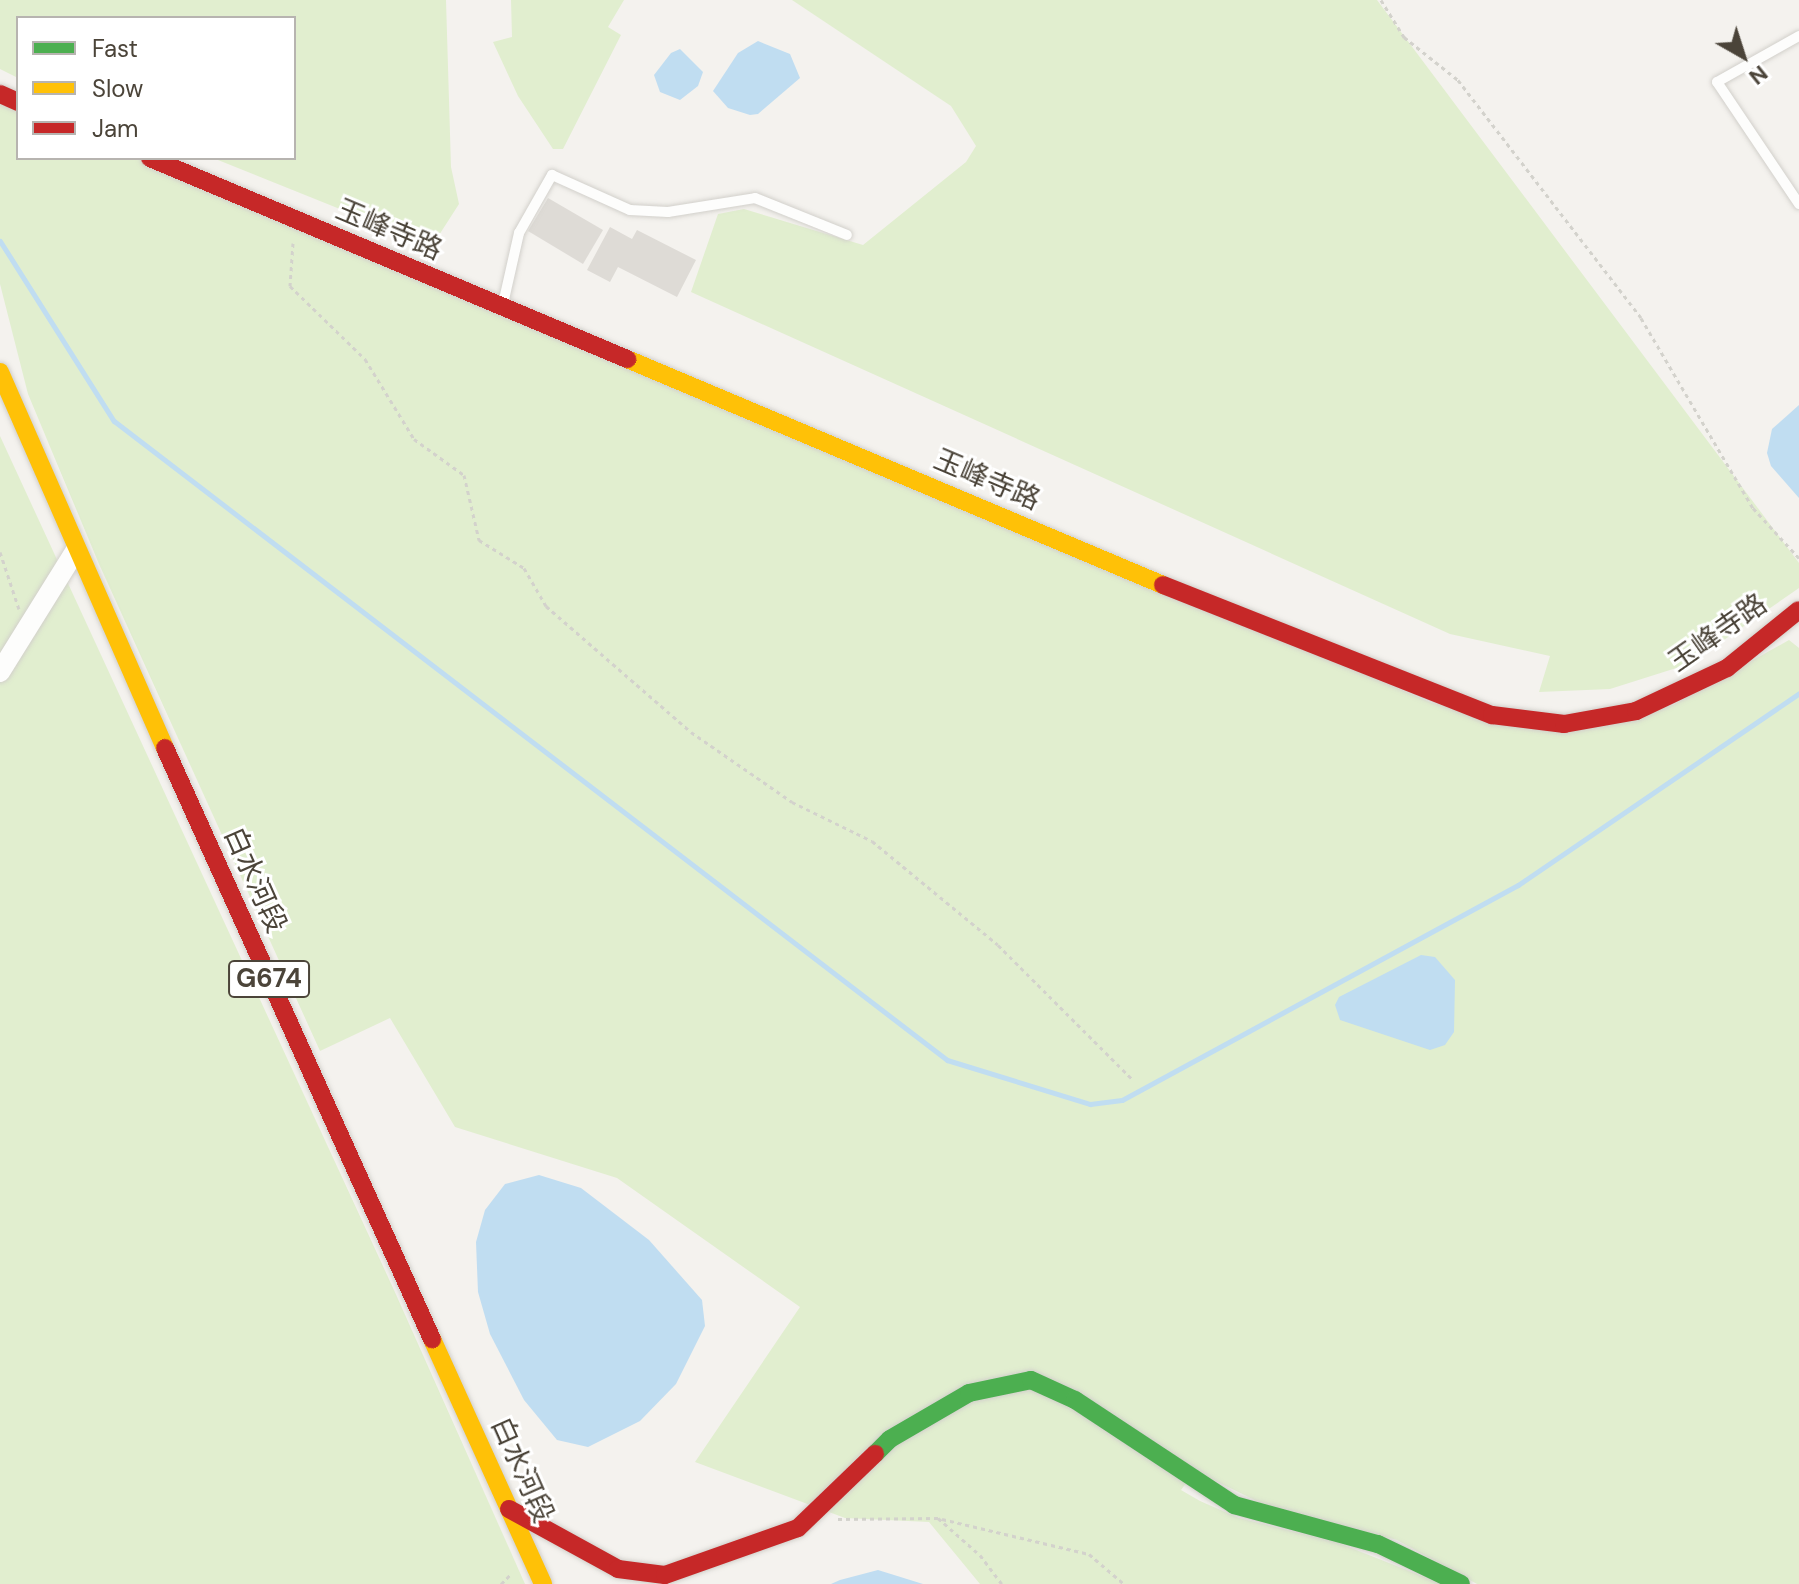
<!DOCTYPE html>
<meta charset="utf-8">
<style>
body{margin:0}
#map{position:relative;width:1799px;height:1584px;overflow:hidden;background:#f4f2ee;font-family:"DM Sans","Noto Sans SC",sans-serif}
div>[style]{position:absolute}
.green>*{inset:0;background:#e1eecf}
.water>*{inset:0;background:#c0ddf1}
.stream>*{height:5px;margin:-2.5px;padding:0 2.5px;transform-origin:2.5px;border-radius:2.5px;background:#c0ddf1}
.building>*{inset:0;background:#dedbd6}
.path>*{height:3px;margin-top:-1.5px;transform-origin:0;background:repeating-linear-gradient(90deg,#d3d2cc 0 4px,transparent 0 8px)}
.roads{filter:drop-shadow(0 0 2px #d2d0cb) drop-shadow(0 0 2px #d2d0cb)}
.lane>*{height:10px;margin:-5px;padding:0 5px;transform-origin:5px;border-radius:5px;background:#fdfdfc}
.street>*{height:20px;margin:-10px;padding:0 10px;transform-origin:10px;border-radius:10px;background:#fdfdfc}
.fast>*{height:18px;margin:-9px;padding:0 9px;transform-origin:9px;border-radius:9px;background:#4caf50}
.slow>*{height:18px;margin:-9px;padding:0 9px;transform-origin:9px;border-radius:9px;background:#ffc107}
.jam>*{height:18px;margin:-9px;padding:0 9px;transform-origin:9px;border-radius:9px;background:#c62828}
span{translate:-50% -50%;white-space:nowrap;text-align:center;line-height:1.15;-webkit-text-stroke:6px #fff;paint-order:stroke}
.shield-label span{padding:2px 6px;background:#fff;border:2px solid;border-radius:6px;-webkit-text-stroke-width:0}
.shield-label{font-size:26px;color:#4b4439;font-weight:700}
.street-label{font-size:28px;color:#4b4439}
.legend{position:absolute;left:16px;top:16px;width:280px;height:144px;box-sizing:border-box;background:#fff;border:2px solid #b7b4b0;margin:0;padding:10px 14px;list-style:none;font-size:24px;color:#4b4439}
.legend li{display:flex;align-items:center;gap:16px;height:40px}
.legend b{width:40px;border:2px solid #b7b4b0}
.north{position:absolute;left:1703px;top:16px;width:80px;height:80px;-webkit-text-stroke:6px #fff;paint-order:stroke;rotate:141deg;font-size:22px;font-weight:700;line-height:32px;text-align:center;color:#4b4439}
.north::after{content:'';display:block;margin:auto;width:28px;height:36px;background:#4b4439;clip-path:polygon(50% 0,100% 100%,50% 72%,0 100%)}
</style>
<div id="map">
<div class="green">
<div style="clip-path:polygon(0 0,446px 0,451px 167px,459px 204px,432px 246px,213px 158px,294px 158px,294px 18px,18px 18px,18px 78px,0 69px)"></div>
<div style="clip-path:polygon(511px 0,624px 0,608px 27px,621px 35px,563px 149px,553px 149px,518px 96px,493px 42px,512px 37px)"></div>
<div style="clip-path:polygon(792px 0,1377px 0,1799px 563px,1799px 588px,1689px 664px,1610px 689px,1539px 692px,1550px 656px,1450px 634px,691px 292px,718px 214px,744px 209px,863px 245px,966px 162px,976px 146px,951px 106px)"></div>
<div style="clip-path:polygon(0 90px,18px 98px,18px 158px,155px 158px,1432px 703px,1558px 728px,1673px 705px,1789px 640px,1799px 648px,1799px 1584px,1477px 1584px,1397px 1540px,1265px 1505px,1195px 1471px,1181px 1490px,1200px 1501px,1239px 1518px,1336px 1542px,1442px 1584px,980px 1584px,929px 1522px,845px 1518px,695px 1462px,800px 1307px,617px 1178px,455px 1127px,390px 1018px,320px 1051px,99px 564px,28px 394px,0 284px)"></div>
<div style="clip-path:polygon(0 436px,394px 1290px,525px 1584px,0 1584px)"></div>
</div>
<div class="water">
<div style="clip-path:polygon(758px 41px,790px 54px,800px 78px,758px 114px,750px 115px,728px 108px,713px 91px,738px 53px)"></div>
<div style="clip-path:polygon(680px 49px,703px 72px,698px 86px,680px 100px,660px 92px,654px 75px,671px 53px)"></div>
<div style="clip-path:polygon(1799px 405px,1799px 498px,1771px 466px,1767px 453px,1772px 429px)"></div>
<div style="clip-path:polygon(1421px 955px,1435px 957px,1455px 980px,1454px 1032px,1445px 1045px,1430px 1050px,1340px 1020px,1335px 1005px,1339px 997px)"></div>
<div style="clip-path:polygon(539px 1175px,581px 1188px,649px 1240px,702px 1300px,705px 1326px,676px 1384px,640px 1421px,588px 1447px,557px 1440px,524px 1400px,490px 1334px,478px 1292px,476px 1242px,485px 1210px,505px 1184px)"></div>
<div style="clip-path:polygon(878px 1570px,923px 1584px,831px 1584px,840px 1580px)"></div>
</div>
<div class="stream">
<div style="left:0;top:241px;width:213px;rotate:57.7deg"></div>
<div style="left:114px;top:421px;width:1050px;rotate:37.49deg"></div>
<div style="left:947px;top:1060px;width:150px;rotate:17.1deg"></div>
<div style="left:1090px;top:1104px;width:32px;rotate:-7deg"></div>
<div style="left:1122px;top:1100px;width:451px;rotate:-28.5deg"></div>
<div style="left:1518px;top:885px;width:340px;rotate:-34.3deg"></div>
</div>
<div class="building">
<div style="clip-path:polygon(548px 198px,603px 230px,583px 264px,528px 231px)"></div>
<div style="clip-path:polygon(610px 227px,632px 239px,637px 230px,696px 260px,677px 297px,618px 267px,610px 282px,587px 270px)"></div>
</div>
<div class="path">
<div style="left:1381px;top:0;width:44px;rotate:58.1deg"></div>
<div style="left:1404px;top:37px;width:69px;rotate:38.5deg"></div>
<div style="left:1458px;top:80px;width:300px;rotate:52.4deg"></div>
<div style="left:1641px;top:318px;width:221px;rotate:59.5deg"></div>
<div style="left:1753px;top:508px;width:68px;rotate:47.4deg"></div>
<div style="left:293px;top:243px;width:43px;rotate:94deg"></div>
<div style="left:290px;top:286px;width:105px;rotate:44.2deg"></div>
<div style="left:365px;top:359px;width:94px;rotate:58.5deg"></div>
<div style="left:414px;top:439px;width:62px;rotate:35.8deg"></div>
<div style="left:464px;top:475px;width:67px;rotate:77deg"></div>
<div style="left:479px;top:540px;width:53px;rotate:31.9deg"></div>
<div style="left:524px;top:568px;width:44px;rotate:59.9deg"></div>
<div style="left:546px;top:606px;width:192px;rotate:41deg"></div>
<div style="left:691px;top:732px;width:123px;rotate:34.7deg"></div>
<div style="left:792px;top:802px;width:89px;rotate:26deg"></div>
<div style="left:872px;top:841px;width:163px;rotate:39.5deg"></div>
<div style="left:998px;top:945px;width:191px;rotate:45deg"></div>
<div style="left:0;top:552px;width:60px;rotate:71.6deg"></div>
<div style="left:838px;top:1519px;width:100px;rotate:-0.6deg"></div>
<div style="left:938px;top:1518px;width:56px;rotate:41.4deg"></div>
<div style="left:980px;top:1555px;width:36px;rotate:53deg"></div>
<div style="left:942px;top:1519px;width:151px;rotate:13.4deg"></div>
<div style="left:1089px;top:1554px;width:46px;rotate:40.6deg"></div>
<div style="left:501px;top:1584px;width:13px;rotate:-45deg"></div>
</div>
<div class="roads">
<div class="lane">
<div style="left:1799px;top:36px;width:94px;rotate:150.7deg"></div>
<div style="left:1717px;top:82px;width:147px;rotate:56.1deg"></div>
<div style="left:503px;top:304px;width:73px;rotate:-77.3deg"></div>
<div style="left:519px;top:233px;width:67px;rotate:-60.4deg"></div>
<div style="left:552px;top:175px;width:85px;rotate:24.2deg"></div>
<div style="left:630px;top:210px;width:38px;rotate:3deg"></div>
<div style="left:668px;top:212px;width:88px;rotate:-9.1deg"></div>
<div style="left:755px;top:198px;width:99px;rotate:21.9deg"></div>
</div>
<div class="street">
<div style="left:0;top:672px;width:144px;rotate:-58.1deg"></div>
</div>
<div class="fast">
<div style="left:875px;top:1454px;width:21px;rotate:-45deg"></div>
<div style="left:890px;top:1439px;width:91px;rotate:-30.2deg"></div>
<div style="left:969px;top:1393px;width:63px;rotate:-11.8deg"></div>
<div style="left:1031px;top:1380px;width:48px;rotate:24.4deg"></div>
<div style="left:1075px;top:1400px;width:191px;rotate:33.4deg"></div>
<div style="left:1234px;top:1505px;width:149px;rotate:15.2deg"></div>
<div style="left:1378px;top:1544px;width:92px;rotate:25.7deg"></div>
</div>
<div class="slow">
<div style="left:627px;top:359px;width:582px;rotate:22.86deg"></div>
<div style="left:0;top:372px;width:411px;rotate:66.3deg"></div>
<div style="left:432px;top:1339px;width:269px;rotate:65.6deg"></div>
</div>
<div class="jam">
<div style="left:0;top:94px;width:20px;rotate:24deg"></div>
<div style="left:150px;top:158px;width:518px;rotate:22.85deg"></div>
<div style="left:1163px;top:585px;width:354px;rotate:21.6deg"></div>
<div style="left:1492px;top:715px;width:73px;rotate:7.1deg"></div>
<div style="left:1564px;top:724px;width:73px;rotate:-10.2deg"></div>
<div style="left:1636px;top:711px;width:101px;rotate:-25.3deg"></div>
<div style="left:1727px;top:668px;width:92px;rotate:-38.9deg"></div>
<div style="left:165px;top:748px;width:649px;rotate:65.69deg"></div>
<div style="left:509px;top:1509px;width:124px;rotate:28.8deg"></div>
<div style="left:618px;top:1569px;width:47px;rotate:7.3deg"></div>
<div style="left:665px;top:1575px;width:141px;rotate:-19.5deg"></div>
<div style="left:798px;top:1528px;width:107px;rotate:-43.9deg"></div>
</div>
</div>
<div class="shield-label">
<span style="left:269px;top:979px">G674</span>
</div>
<div class="street-label">
<span style="left:389px;top:230px;rotate:23deg">玉峰寺路</span>
<span style="left:987px;top:480px;rotate:23deg">玉峰寺路</span>
<span style="left:1718px;top:633px;rotate:-35deg">玉峰寺路</span>
<span style="left:255px;top:880px;rotate:66deg">白水河段</span>
<span style="left:522px;top:1470px;rotate:66deg">白水河段</span>
</div>
<ul class="legend">
<li><b style="height:10px;background:#4caf50"></b>Fast</li>
<li><b style="height:10px;background:#ffc107"></b>Slow</li>
<li><b style="height:10px;background:#c62828"></b>Jam</li>
</ul>
<div class="north">N</div>
</div>
